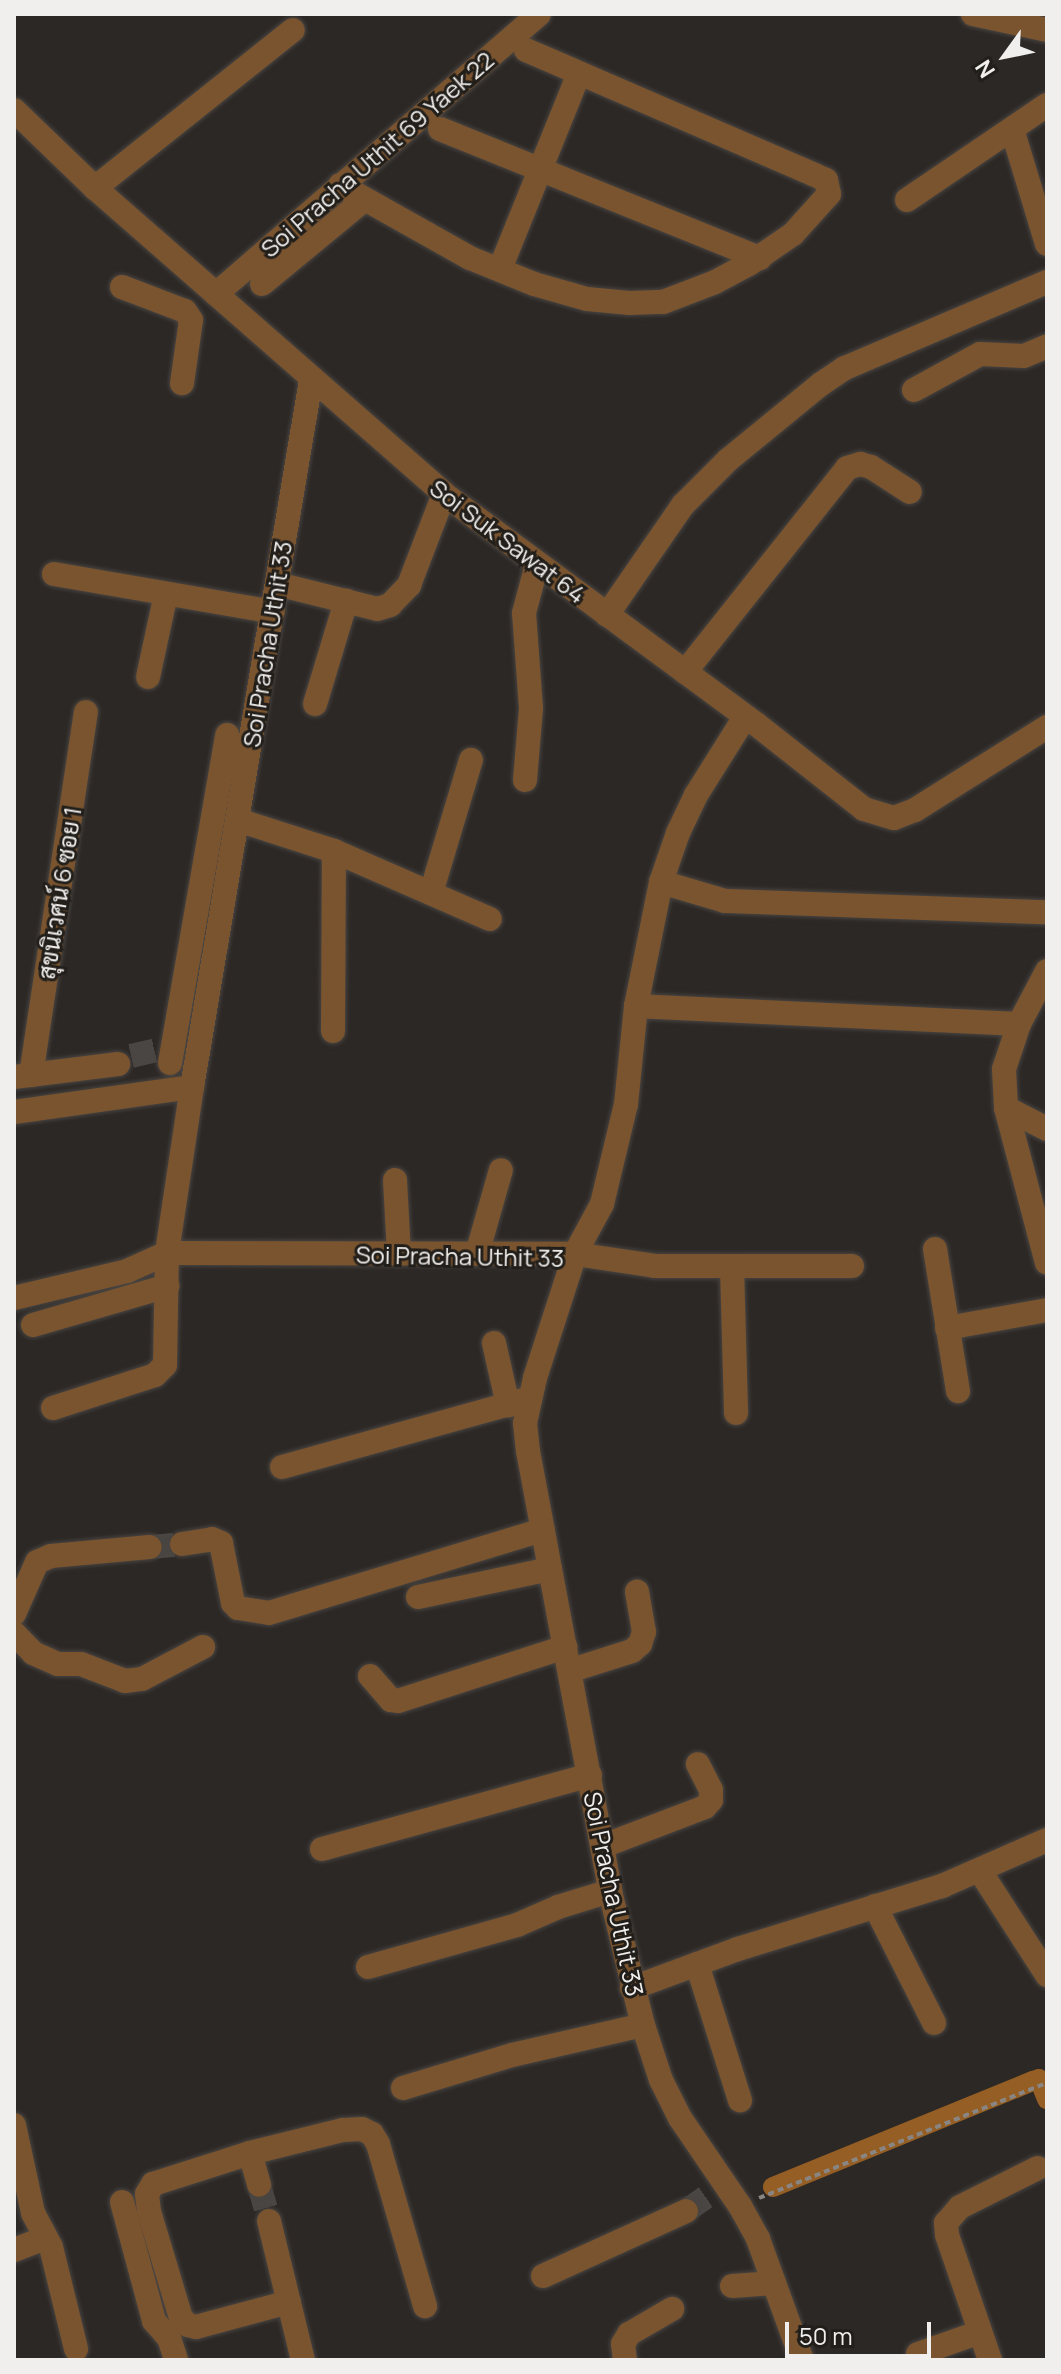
<!DOCTYPE html>
<meta charset="utf-8">
<style>
body{margin:0}
#map{position:relative;width:1061px;height:2374px;overflow:hidden;background:#2c2825;font-family:Manrope,Sarabun,sans-serif}
div>[style]{position:absolute}
.canal>*{height:20px;margin:-10px;padding:0 10px;transform-origin:10px;border-radius:10px;background:#945e24}
.minor-tunnel>*{height:24px;margin-top:-12px;transform-origin:0;background:repeating-linear-gradient(90deg,#4a4643 0 24px,transparent 0 36px)}
.path>*{height:4px;margin-top:-2px;transform-origin:0;background:repeating-linear-gradient(90deg,#888582 0 6px,transparent 0 10px)}
.roads{filter:drop-shadow(0 0 2px #484441) drop-shadow(0 0 2px #484441)}
.minor>*{height:24px;margin:-12px;padding:0 12px;transform-origin:12px;border-radius:12px;background:#7a542f}
span{translate:-50% -50%;white-space:nowrap;text-align:center;line-height:1.15;-webkit-text-stroke:6px #221f1b;paint-order:stroke}
.street-label{font-size:24px;color:#f1efed}
.frame{position:absolute;inset:0;border:16px solid #f1efed;pointer-events:none}
.north{position:absolute;left:965px;top:16px;width:80px;height:80px;-webkit-text-stroke:6px #221f1b;paint-order:stroke;rotate:237deg;font-size:22px;font-weight:700;line-height:32px;text-align:center;color:#f1efed}
.north::after{content:'';display:block;margin:auto;width:28px;height:36px;background:#f1efed;clip-path:polygon(50% 0,100% 100%,50% 72%,0 100%)}
.scale{position:absolute;left:785px;top:2322px;width:146px;height:36px;box-sizing:border-box;border:4px solid #f1efed;border-top:0;padding-left:10px;font-size:24px;line-height:28px;white-space:nowrap;color:#f1efed;-webkit-text-stroke:6px #221f1b;paint-order:stroke}
</style>
<div id="map">
<div class="canal">
<div style="left:773px;top:2187px;width:281px;rotate:-22.2deg"></div>
<div style="left:1033px;top:2081px;width:6px;rotate:-18deg"></div>
<div style="left:1039px;top:2079px;width:22px;rotate:68deg"></div>
</div>
<div class="minor-tunnel">
<div style="left:131px;top:1056px;width:26px;rotate:-13deg"></div>
<div style="left:150px;top:1547px;width:32px;rotate:-5deg"></div>
<div style="left:259px;top:2185px;width:37px;rotate:74deg"></div>
<div style="left:686px;top:2211px;width:37px;rotate:-35deg"></div>
</div>
<div class="path">
<div style="left:759px;top:2198px;width:310px;rotate:-21.8deg"></div>
</div>
<div class="roads">
<div class="minor">
<div style="left:973px;top:14px;width:76px;rotate:12.2deg"></div>
<div style="left:14px;top:110px;width:112px;rotate:43.9deg"></div>
<div style="left:95px;top:188px;width:464px;rotate:41.2deg"></div>
<div style="left:444px;top:494px;width:388px;rotate:36.4deg"></div>
<div style="left:756px;top:724px;width:137px;rotate:38.2deg"></div>
<div style="left:864px;top:809px;width:31px;rotate:17deg"></div>
<div style="left:894px;top:818px;width:22px;rotate:-21deg"></div>
<div style="left:915px;top:810px;width:156px;rotate:-32.2deg"></div>
<div style="left:440px;top:129px;width:345px;rotate:22deg"></div>
<div style="left:1012px;top:129px;width:120px;rotate:73.1deg"></div>
<div style="left:340px;top:185px;width:149px;rotate:29.3deg"></div>
<div style="left:470px;top:258px;width:69px;rotate:22.1deg"></div>
<div style="left:534px;top:284px;width:55px;rotate:15.8deg"></div>
<div style="left:587px;top:299px;width:43px;rotate:5.3deg"></div>
<div style="left:630px;top:303px;width:33px;rotate:-2deg"></div>
<div style="left:663px;top:302px;width:56px;rotate:-21deg"></div>
<div style="left:715px;top:282px;width:38px;rotate:-28deg"></div>
<div style="left:749px;top:264px;width:53px;rotate:-34.3deg"></div>
<div style="left:793px;top:234px;width:54px;rotate:-48deg"></div>
<div style="left:829px;top:194px;width:14px;rotate:-102deg"></div>
<div style="left:826px;top:180px;width:12px;rotate:-156deg"></div>
<div style="left:815px;top:175px;width:315px;rotate:-156.6deg"></div>
<div style="left:95px;top:188px;width:253px;rotate:-38.6deg"></div>
<div style="left:907px;top:200px;width:169px;rotate:-34.2deg"></div>
<div style="left:500px;top:269px;width:211px;rotate:-68deg"></div>
<div style="left:262px;top:284px;width:132px;rotate:-39.5deg"></div>
<div style="left:122px;top:287px;width:67px;rotate:20.9deg"></div>
<div style="left:185px;top:311px;width:11px;rotate:56deg"></div>
<div style="left:191px;top:320px;width:64px;rotate:98.1deg"></div>
<div style="left:216px;top:294px;width:427px;rotate:-40.9deg"></div>
<div style="left:311px;top:380px;width:717px;rotate:99.55deg"></div>
<div style="left:192px;top:1087px;width:168px;rotate:98.6deg"></div>
<div style="left:167px;top:1253px;width:408px;rotate:0.1deg"></div>
<div style="left:575px;top:1254px;width:81px;rotate:8.5deg"></div>
<div style="left:655px;top:1266px;width:197px"></div>
<div style="left:914px;top:390px;width:75px;rotate:-28.6deg"></div>
<div style="left:980px;top:354px;width:44px;rotate:2.6deg"></div>
<div style="left:1024px;top:356px;width:25px;rotate:-23deg"></div>
<div style="left:54px;top:574px;width:222px;rotate:9.8deg"></div>
<div style="left:277px;top:584px;width:103px;rotate:14deg"></div>
<div style="left:377px;top:609px;width:14px;rotate:-17deg"></div>
<div style="left:390px;top:605px;width:28px;rotate:-46deg"></div>
<div style="left:409px;top:585px;width:97px;rotate:-69deg"></div>
<div style="left:607px;top:615px;width:134px;rotate:-55.4deg"></div>
<div style="left:683px;top:505px;width:64px;rotate:-45deg"></div>
<div style="left:728px;top:460px;width:120px;rotate:-39.3deg"></div>
<div style="left:821px;top:384px;width:29px;rotate:-34deg"></div>
<div style="left:845px;top:368px;width:220px;rotate:-23.1deg"></div>
<div style="left:685px;top:672px;width:260px;rotate:-51.5deg"></div>
<div style="left:847px;top:468px;width:14px;rotate:-17deg"></div>
<div style="left:860px;top:464px;width:11px;rotate:15deg"></div>
<div style="left:871px;top:467px;width:46px;rotate:32.7deg"></div>
<div style="left:148px;top:677px;width:85px;rotate:-77.8deg"></div>
<div style="left:315px;top:704px;width:108px;rotate:-73.2deg"></div>
<div style="left:745px;top:717px;width:92px;rotate:122.1deg"></div>
<div style="left:696px;top:795px;width:42px;rotate:115.3deg"></div>
<div style="left:678px;top:833px;width:52px;rotate:109.1deg"></div>
<div style="left:661px;top:882px;width:126px;rotate:101.4deg"></div>
<div style="left:636px;top:1006px;width:383px;rotate:2.7deg"></div>
<div style="left:525px;top:780px;width:72px;rotate:-85.2deg"></div>
<div style="left:531px;top:708px;width:95px;rotate:-94.2deg"></div>
<div style="left:524px;top:613px;width:51px;rotate:-75.1deg"></div>
<div style="left:238px;top:820px;width:101px;rotate:17.9deg"></div>
<div style="left:334px;top:851px;width:170px;rotate:23.6deg"></div>
<div style="left:661px;top:882px;width:67px;rotate:16.5deg"></div>
<div style="left:725px;top:901px;width:322px;rotate:2deg"></div>
<div style="left:431px;top:893px;width:139px;rotate:-73.3deg"></div>
<div style="left:1047px;top:971px;width:60px;rotate:117.8deg"></div>
<div style="left:1019px;top:1024px;width:47px;rotate:108.4deg"></div>
<div style="left:1004px;top:1069px;width:39px;rotate:87deg"></div>
<div style="left:1006px;top:1108px;width:160px;rotate:75.2deg"></div>
<div style="left:636px;top:1006px;width:99px;rotate:95.8deg"></div>
<div style="left:626px;top:1104px;width:103px;rotate:103.5deg"></div>
<div style="left:602px;top:1204px;width:57px;rotate:118.4deg"></div>
<div style="left:575px;top:1254px;width:130px;rotate:107.9deg"></div>
<div style="left:535px;top:1378px;width:46px;rotate:102.5deg"></div>
<div style="left:525px;top:1423px;width:28px;rotate:84deg"></div>
<div style="left:528px;top:1451px;width:448px;rotate:79.4deg"></div>
<div style="left:610px;top:1891px;width:138px;rotate:76.2deg"></div>
<div style="left:643px;top:2025px;width:58px;rotate:71.9deg"></div>
<div style="left:661px;top:2080px;width:42px;rotate:63.4deg"></div>
<div style="left:680px;top:2118px;width:107px;rotate:55.7deg"></div>
<div style="left:740px;top:2206px;width:38px;rotate:61deg"></div>
<div style="left:758px;top:2239px;width:129px;rotate:70deg"></div>
<div style="left:333px;top:1031px;width:180px;rotate:-89.7deg"></div>
<div style="left:170px;top:1063px;width:333px;rotate:-80.1deg"></div>
<div style="left:31px;top:1075px;width:367px;rotate:-81.4deg"></div>
<div style="left:14px;top:1077px;width:105px;rotate:-7.1deg"></div>
<div style="left:1006px;top:1108px;width:46px;rotate:27.1deg"></div>
<div style="left:14px;top:1112px;width:180px;rotate:-8deg"></div>
<div style="left:395px;top:1180px;width:74px;rotate:86.9deg"></div>
<div style="left:935px;top:1249px;width:144px;rotate:80.8deg"></div>
<div style="left:477px;top:1254px;width:87px;rotate:-74.1deg"></div>
<div style="left:732px;top:1267px;width:146px;rotate:88.4deg"></div>
<div style="left:14px;top:1298px;width:116px;rotate:-13.4deg"></div>
<div style="left:127px;top:1271px;width:44px;rotate:-24.2deg"></div>
<div style="left:33px;top:1325px;width:140px;rotate:-16.2deg"></div>
<div style="left:947px;top:1328px;width:102px;rotate:-10.2deg"></div>
<div style="left:494px;top:1343px;width:64px;rotate:77.3deg"></div>
<div style="left:53px;top:1408px;width:107px;rotate:-17.9deg"></div>
<div style="left:155px;top:1375px;width:14px;rotate:-45deg"></div>
<div style="left:165px;top:1365px;width:112px;rotate:-89deg"></div>
<div style="left:282px;top:1467px;width:257px;rotate:-15.5deg"></div>
<div style="left:182px;top:1544px;width:30px;rotate:-9deg"></div>
<div style="left:212px;top:1539px;width:10px;rotate:24deg"></div>
<div style="left:221px;top:1543px;width:61px;rotate:78.7deg"></div>
<div style="left:233px;top:1603px;width:7px;rotate:45deg"></div>
<div style="left:238px;top:1608px;width:31px;rotate:9deg"></div>
<div style="left:269px;top:1613px;width:286px;rotate:-16.9deg"></div>
<div style="left:418px;top:1597px;width:135px;rotate:-12deg"></div>
<div style="left:14px;top:1614px;width:57px;rotate:-66.1deg"></div>
<div style="left:37px;top:1562px;width:15px;rotate:-23deg"></div>
<div style="left:51px;top:1556px;width:99px;rotate:-5.2deg"></div>
<div style="left:14px;top:1633px;width:28px;rotate:46deg"></div>
<div style="left:33px;top:1653px;width:27px;rotate:24deg"></div>
<div style="left:58px;top:1664px;width:23px"></div>
<div style="left:81px;top:1664px;width:47px;rotate:21.1deg"></div>
<div style="left:125px;top:1681px;width:17px;rotate:-7deg"></div>
<div style="left:142px;top:1679px;width:69px;rotate:-27.7deg"></div>
<div style="left:572px;top:1670px;width:63px;rotate:-17.6deg"></div>
<div style="left:632px;top:1651px;width:11px;rotate:-41deg"></div>
<div style="left:640px;top:1644px;width:13px;rotate:-72deg"></div>
<div style="left:644px;top:1632px;width:41px;rotate:-99.9deg"></div>
<div style="left:370px;top:1676px;width:32px;rotate:49deg"></div>
<div style="left:391px;top:1700px;width:7px;rotate:8deg"></div>
<div style="left:398px;top:1701px;width:176px;rotate:-17.9deg"></div>
<div style="left:603px;top:1846px;width:109px;rotate:-20.9deg"></div>
<div style="left:705px;top:1807px;width:9px;rotate:-49deg"></div>
<div style="left:711px;top:1800px;width:10px;rotate:-90deg"></div>
<div style="left:711px;top:1790px;width:29px;rotate:-117deg"></div>
<div style="left:322px;top:1849px;width:278px;rotate:-15.4deg"></div>
<div style="left:980px;top:1871px;width:124px;rotate:57.2deg"></div>
<div style="left:875px;top:1906px;width:131px;rotate:63.2deg"></div>
<div style="left:697px;top:1964px;width:143px;rotate:72.5deg"></div>
<div style="left:368px;top:1967px;width:155px;rotate:-15.7deg"></div>
<div style="left:517px;top:1925px;width:45px;rotate:-23.7deg"></div>
<div style="left:558px;top:1907px;width:54px;rotate:-17.1deg"></div>
<div style="left:632px;top:1988px;width:113px;rotate:-20.2deg"></div>
<div style="left:738px;top:1949px;width:214px;rotate:-17.2deg"></div>
<div style="left:942px;top:1886px;width:115px;rotate:-23.7deg"></div>
<div style="left:403px;top:2088px;width:114px;rotate:-16.8deg"></div>
<div style="left:512px;top:2055px;width:134px;rotate:-12.9deg"></div>
<div style="left:14px;top:2125px;width:90px;rotate:77.8deg"></div>
<div style="left:33px;top:2213px;width:38px;rotate:62deg"></div>
<div style="left:51px;top:2247px;width:105px;rotate:76.2deg"></div>
<div style="left:250px;top:2153px;width:33px;rotate:74deg"></div>
<div style="left:122px;top:2202px;width:123px;rotate:74.9deg"></div>
<div style="left:154px;top:2321px;width:23px;rotate:49deg"></div>
<div style="left:169px;top:2338px;width:23px;rotate:72deg"></div>
<div style="left:269px;top:2221px;width:143px;rotate:76.3deg"></div>
<div style="left:14px;top:2250px;width:34px;rotate:-21deg"></div>
<div style="left:543px;top:2276px;width:157px;rotate:-24.4deg"></div>
<div style="left:732px;top:2286px;width:42px;rotate:-4.1deg"></div>
<div style="left:289px;top:2302px;width:96px;rotate:165deg"></div>
<div style="left:196px;top:2327px;width:8px;rotate:-166deg"></div>
<div style="left:188px;top:2325px;width:10px;rotate:-135deg"></div>
<div style="left:181px;top:2318px;width:112px;rotate:-106.7deg"></div>
<div style="left:149px;top:2211px;width:17px;rotate:-97deg"></div>
<div style="left:147px;top:2194px;width:12px;rotate:-59deg"></div>
<div style="left:153px;top:2184px;width:102px;rotate:-17.7deg"></div>
<div style="left:250px;top:2153px;width:96px;rotate:-13.9deg"></div>
<div style="left:343px;top:2130px;width:19px;rotate:-3deg"></div>
<div style="left:362px;top:2129px;width:11px;rotate:27deg"></div>
<div style="left:372px;top:2134px;width:12px;rotate:59deg"></div>
<div style="left:378px;top:2144px;width:169px;rotate:73.8deg"></div>
<div style="left:918px;top:2354px;width:66px;rotate:-19.5deg"></div>
<div style="left:625px;top:2360px;width:16px;rotate:-97deg"></div>
<div style="left:623px;top:2344px;width:12px;rotate:-59deg"></div>
<div style="left:629px;top:2334px;width:50px;rotate:-30.2deg"></div>
<div style="left:990px;top:2360px;width:132px;rotate:-109deg"></div>
<div style="left:947px;top:2235px;width:12px;rotate:-95deg"></div>
<div style="left:946px;top:2223px;width:21px;rotate:-49deg"></div>
<div style="left:960px;top:2207px;width:87px;rotate:-26.6deg"></div>
</div>
</div>
<div class="street-label">
<span style="left:377px;top:154px;rotate:-41deg">Soi Pracha Uthit 69 Yaek 22</span>
<span style="left:508px;top:541px;rotate:37deg">Soi Suk Sawat 64</span>
<span style="left:267px;top:644px;rotate:-81deg">Soi Pracha Uthit 33</span>
<span style="left:59px;top:893px;rotate:-81deg">สุขนิเวศน์ 6 ซอย 1</span>
<span style="left:460px;top:1256px;rotate:1deg">Soi Pracha Uthit 33</span>
<span style="left:614px;top:1894px;rotate:78deg">Soi Pracha Uthit 33</span>
</div>
<div class="frame"></div>
<div class="north">N</div>
<div class="scale">50 m</div>
</div>
